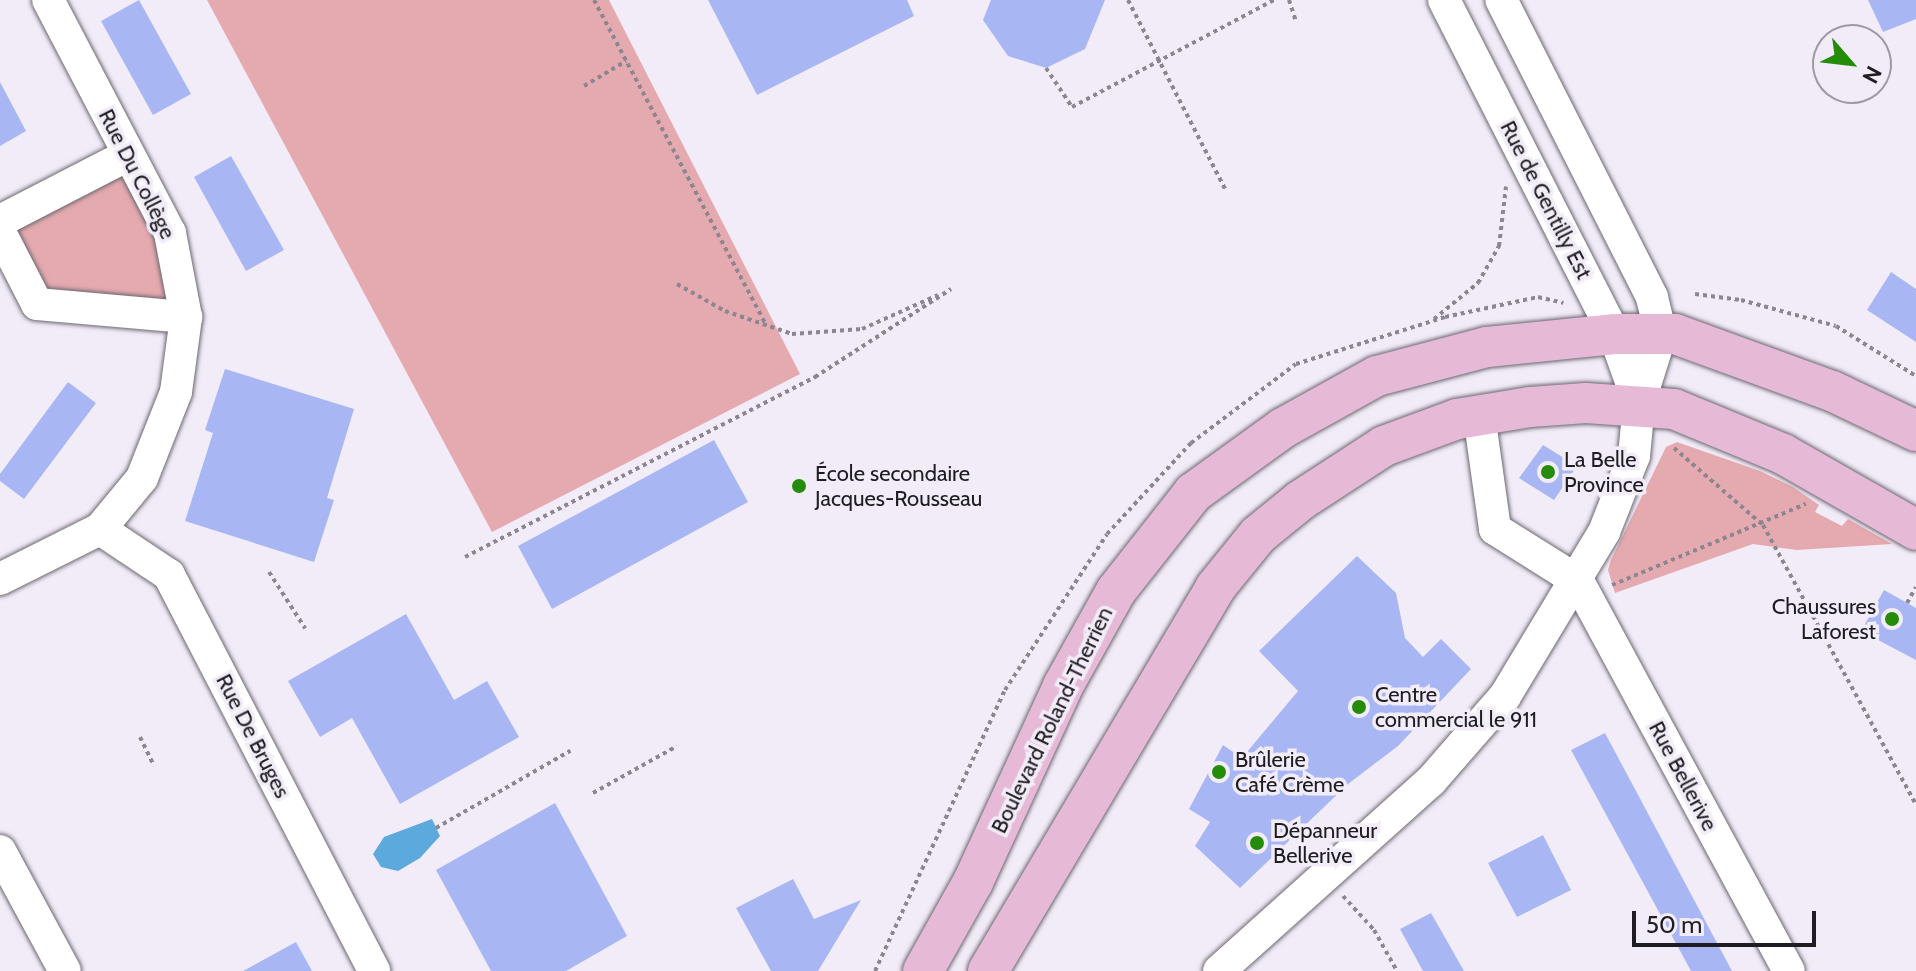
<!DOCTYPE html>
<meta charset="utf-8">
<style>
body{margin:0}
#map{position:relative;width:1916px;height:971px;overflow:hidden;background:#f2ecf8;font-family:Cabin,sans-serif}
div>[style]{position:absolute}
.green>*{inset:0;background:#e5aaaf}
.water>*{inset:0;background:#5ba9dd}
.building>*{inset:0;background:#a8b7f3}
.path>*{height:4px;margin-top:-2px;transform-origin:0;background:repeating-linear-gradient(90deg,#8b868f 0 4px,transparent 0 8px)}
.roads{filter:drop-shadow(0 0 2px #6c6771) drop-shadow(0 0 2px #6c6771)}
.minor>*{height:32px;margin:-16px;padding:0 16px;transform-origin:16px;border-radius:16px;background:#fff}
.major>*{height:40px;margin:-20px;padding:0 20px;transform-origin:20px;border-radius:20px;background:#e6b9d7}
.dots>*{width:22px;height:22px;translate:-50% -50%;box-sizing:border-box;border:4px solid #f2ecf8;border-radius:50%}
span{translate:-50% -50%;white-space:nowrap;text-align:center;line-height:1.15;-webkit-text-stroke:7px #f2ecf8;paint-order:stroke}
.street-label{font-size:22px;color:#1f1d21}
.poi-label{font-size:22px;color:#1f1d21}
.left{translate:0 -50%;text-align:left}
.right{translate:-100% -50%;text-align:right}
.north{position:absolute;left:1812px;top:24px;width:80px;height:80px;box-sizing:border-box;background:#f2ecf8;border:2px solid #9e99a2;border-radius:50%;rotate:118deg;font-size:22px;font-weight:700;line-height:32px;text-align:center;color:#1f1d21}
.north::after{content:'';display:block;margin:auto;width:28px;height:36px;background:#258c09;clip-path:polygon(50% 0,100% 100%,50% 72%,0 100%)}
.scale{position:absolute;left:1632px;top:911px;width:184px;height:36px;box-sizing:border-box;border:4px solid #1f1d21;border-top:0;padding-left:10px;font-size:24px;line-height:28px;white-space:nowrap;color:#1f1d21;-webkit-text-stroke:6px #f2ecf8;paint-order:stroke}
</style>
<div id="map">
<div class="green">
<div style="clip-path:polygon(207px 0,609px 0,800px 374px,492px 532px)"></div>
<div style="clip-path:polygon(128px 155px,186px 317px,37px 304px,0 221px)"></div>
<div style="clip-path:polygon(1677px 442px,1760px 471px,1793px 487px,1819px 505px,1815px 512px,1842px 526px,1848px 519px,1892px 544px,1797px 550px,1753px 544px,1615px 593px,1608px 570px,1611px 560px,1666px 447px)"></div>
</div>
<div class="water">
<div style="clip-path:polygon(432px 819px,440px 836px,420px 858px,398px 871px,381px 867px,373px 854px,384px 837px)"></div>
</div>
<div class="building">
<div style="clip-path:polygon(139px 0,191px 94px,153px 115px,101px 21px)"></div>
<div style="clip-path:polygon(708px 0,907px 0,914px 16px,757px 95px)"></div>
<div style="clip-path:polygon(991px 0,1105px 0,1085px 49px,1046px 68px,1008px 56px,983px 20px)"></div>
<div style="clip-path:polygon(1868px 0,1916px 0,1916px 19px,1883px 32px)"></div>
<div style="clip-path:polygon(0 82px,26px 131px,0 146px)"></div>
<div style="clip-path:polygon(231px 156px,284px 250px,246px 271px,194px 177px)"></div>
<div style="clip-path:polygon(1891px 272px,1916px 289px,1916px 342px,1867px 310px)"></div>
<div style="clip-path:polygon(225px 369px,354px 409px,327px 498px,334px 500px,314px 562px,185px 521px,213px 433px,205px 430px)"></div>
<div style="clip-path:polygon(68px 382px,96px 403px,24px 499px,0 481px,0 474px)"></div>
<div style="clip-path:polygon(714px 440px,748px 502px,552px 609px,518px 546px)"></div>
<div style="clip-path:polygon(1543px 445px,1577px 466px,1554px 500px,1519px 478px)"></div>
<div style="clip-path:polygon(1357px 556px,1396px 593px,1405px 638px,1423px 657px,1441px 639px,1471px 669px,1398px 746px,1348px 784px,1240px 888px,1195px 846px,1210px 822px,1189px 809px,1223px 745px,1242px 758px,1298px 691px,1259px 651px)"></div>
<div style="clip-path:polygon(1884px 590px,1916px 608px,1916px 660px,1861px 631px)"></div>
<div style="clip-path:polygon(406px 614px,454px 700px,487px 681px,519px 737px,400px 804px,352px 718px,320px 737px,288px 681px)"></div>
<div style="clip-path:polygon(1605px 733px,1732px 971px,1691px 971px,1571px 750px)"></div>
<div style="clip-path:polygon(555px 803px,627px 936px,566px 971px,491px 971px,436px 870px)"></div>
<div style="clip-path:polygon(1543px 835px,1571px 890px,1517px 917px,1488px 863px)"></div>
<div style="clip-path:polygon(793px 879px,814px 919px,861px 900px,818px 971px,771px 971px,736px 908px)"></div>
<div style="clip-path:polygon(1431px 913px,1464px 971px,1423px 971px,1400px 929px)"></div>
<div style="clip-path:polygon(296px 942px,312px 971px,243px 971px)"></div>
</div>
<div class="path">
<div style="left:594px;top:0;width:368px;rotate:62.1deg"></div>
<div style="left:1128px;top:0;width:215px;rotate:62.8deg"></div>
<div style="left:1289px;top:0;width:23px;rotate:72deg"></div>
<div style="left:1046px;top:68px;width:47px;rotate:56.3deg"></div>
<div style="left:1072px;top:107px;width:229px;rotate:-27.9deg"></div>
<div style="left:584px;top:86px;width:49px;rotate:-30.8deg"></div>
<div style="left:677px;top:284px;width:55px;rotate:29.4deg"></div>
<div style="left:725px;top:311px;width:71px;rotate:18.9deg"></div>
<div style="left:792px;top:334px;width:70px;rotate:-4.1deg"></div>
<div style="left:862px;top:329px;width:83px;rotate:-24.1deg"></div>
<div style="left:1695px;top:294px;width:46px;rotate:7.4deg"></div>
<div style="left:1741px;top:300px;width:98px;rotate:15.3deg"></div>
<div style="left:1836px;top:326px;width:94px;rotate:32deg"></div>
<div style="left:1434px;top:319px;width:57px;rotate:-39.3deg"></div>
<div style="left:1478px;top:283px;width:43px;rotate:-60.4deg"></div>
<div style="left:1499px;top:246px;width:60px;rotate:-83.3deg"></div>
<div style="left:1674px;top:448px;width:118px;rotate:40.9deg"></div>
<div style="left:1763px;top:525px;width:318px;rotate:61.3deg"></div>
<div style="left:465px;top:557px;width:394px;rotate:-27.2deg"></div>
<div style="left:815px;top:377px;width:162px;rotate:-32.9deg"></div>
<div style="left:269px;top:572px;width:67px;rotate:57.3deg"></div>
<div style="left:1612px;top:585px;width:210px;rotate:-22.7deg"></div>
<div style="left:1907px;top:603px;width:18px;rotate:-61deg"></div>
<div style="left:140px;top:737px;width:32px;rotate:64deg"></div>
<div style="left:593px;top:793px;width:96px;rotate:-29.2deg"></div>
<div style="left:436px;top:828px;width:155px;rotate:-29.9deg"></div>
<div style="left:1343px;top:896px;width:46px;rotate:47.6deg"></div>
<div style="left:1374px;top:930px;width:47px;rotate:60.7deg"></div>
<div style="left:875px;top:971px;width:310px;rotate:-65.2deg"></div>
<div style="left:1005px;top:690px;width:186px;rotate:-56.8deg"></div>
<div style="left:1107px;top:534px;width:124px;rotate:-47.3deg"></div>
<div style="left:1191px;top:443px;width:131px;rotate:-37deg"></div>
<div style="left:1296px;top:364px;width:156px;rotate:-17.5deg"></div>
<div style="left:1445px;top:317px;width:95px;rotate:-12.1deg"></div>
<div style="left:1538px;top:297px;width:26px;rotate:13deg"></div>
</div>
<div class="roads">
<div class="minor">
<div style="left:1444px;top:0;width:375px;rotate:63deg"></div>
<div style="left:1614px;top:334px;width:74px;rotate:70.3deg"></div>
<div style="left:0;top:221px;width:144px;rotate:-27.3deg"></div>
<div style="left:0;top:232px;width:81px;rotate:62.8deg"></div>
<div style="left:37px;top:304px;width:150px;rotate:5deg"></div>
<div style="left:1479px;top:415px;width:115px;rotate:82deg"></div>
<div style="left:1495px;top:529px;width:98px;rotate:32.1deg"></div>
<div style="left:1578px;top:581px;width:443px;rotate:61.6deg"></div>
<div style="left:100px;top:529px;width:83px;rotate:33.7deg"></div>
<div style="left:169px;top:575px;width:446px;rotate:62.6deg"></div>
<div style="left:0;top:579px;width:112px;rotate:-26.6deg"></div>
<div style="left:100px;top:529px;width:66px;rotate:-50.5deg"></div>
<div style="left:142px;top:478px;width:92px;rotate:-68.4deg"></div>
<div style="left:176px;top:392px;width:76px;rotate:-82.4deg"></div>
<div style="left:186px;top:317px;width:86px;rotate:-100.8deg"></div>
<div style="left:170px;top:233px;width:263px;rotate:-117.6deg"></div>
<div style="left:0;top:851px;width:136px;rotate:61.6deg"></div>
<div style="left:1219px;top:971px;width:285px;rotate:-41.9deg"></div>
<div style="left:1431px;top:781px;width:113px;rotate:-49deg"></div>
<div style="left:1505px;top:696px;width:192px;rotate:-58.9deg"></div>
<div style="left:1604px;top:532px;width:82px;rotate:-68.5deg"></div>
<div style="left:1634px;top:456px;width:52px;rotate:-84.5deg"></div>
<div style="left:1639px;top:404px;width:73px;rotate:-72.6deg"></div>
<div style="left:1661px;top:334px;width:38px;rotate:-104deg"></div>
<div style="left:1652px;top:297px;width:333px;rotate:-116.9deg"></div>
</div>
<div class="major">
<div style="left:923px;top:971px;width:102px;rotate:-60.7deg"></div>
<div style="left:973px;top:882px;width:216px;rotate:-65.3deg"></div>
<div style="left:1063px;top:686px;width:109px;rotate:-60.8deg"></div>
<div style="left:1116px;top:591px;width:125px;rotate:-51.8deg"></div>
<div style="left:1193px;top:493px;width:111px;rotate:-35.8deg"></div>
<div style="left:1283px;top:428px;width:107px;rotate:-29deg"></div>
<div style="left:1377px;top:376px;width:114px;rotate:-14.8deg"></div>
<div style="left:1487px;top:347px;width:128px;rotate:-5.8deg"></div>
<div style="left:1614px;top:334px;width:61px"></div>
<div style="left:1675px;top:334px;width:167px;rotate:20deg"></div>
<div style="left:1832px;top:391px;width:93px;rotate:25.5deg"></div>
<div style="left:988px;top:971px;width:445px;rotate:-59.3deg"></div>
<div style="left:1215px;top:588px;width:68px;rotate:-50.9deg"></div>
<div style="left:1258px;top:535px;width:55px;rotate:-39.1deg"></div>
<div style="left:1301px;top:500px;width:99px;rotate:-33deg"></div>
<div style="left:1384px;top:446px;width:78px;rotate:-20.3deg"></div>
<div style="left:1457px;top:419px;width:74px;rotate:-9.3deg"></div>
<div style="left:1530px;top:407px;width:56px;rotate:-4.1deg"></div>
<div style="left:1586px;top:403px;width:88px;rotate:3.9deg"></div>
<div style="left:1674px;top:409px;width:118px;rotate:22.4deg"></div>
<div style="left:1783px;top:454px;width:153px;rotate:29.7deg"></div>
</div>
</div>
<div class="dots">
<div style="left:1548px;top:472px;background:#258c09"></div>
<div style="left:799px;top:486px;background:#258c09"></div>
<div style="left:1892px;top:619px;background:#258c09"></div>
<div style="left:1359px;top:707px;background:#258c09"></div>
<div style="left:1219px;top:772px;background:#258c09"></div>
<div style="left:1257px;top:843px;background:#258c09"></div>
</div>
<div class="street-label">
<span style="left:137px;top:174px;rotate:63deg">Rue Du Collège</span>
<span style="left:1546px;top:200px;rotate:63deg">Rue de Gentilly Est</span>
<span style="left:1052px;top:720px;rotate:-64deg">Boulevard Roland-Therrien</span>
<span style="left:253px;top:736px;rotate:63deg">Rue De Bruges</span>
<span style="left:1683px;top:776px;rotate:62deg">Rue Bellerive</span>
</div>
<div class="poi-label">
<span class="left" style="left:1564px;top:472px">La Belle<br>Province</span>
<span class="left" style="left:815px;top:486px">École secondaire<br>Jacques-Rousseau</span>
<span class="right" style="left:1876px;top:619px">Chaussures<br>Laforest</span>
<span class="left" style="left:1375px;top:707px">Centre<br>commercial le 911</span>
<span class="left" style="left:1235px;top:772px">Brûlerie<br>Café Crème</span>
<span class="left" style="left:1273px;top:843px">Dépanneur<br>Bellerive</span>
</div>
<div class="north">N</div>
<div class="scale">50 m</div>
</div>
